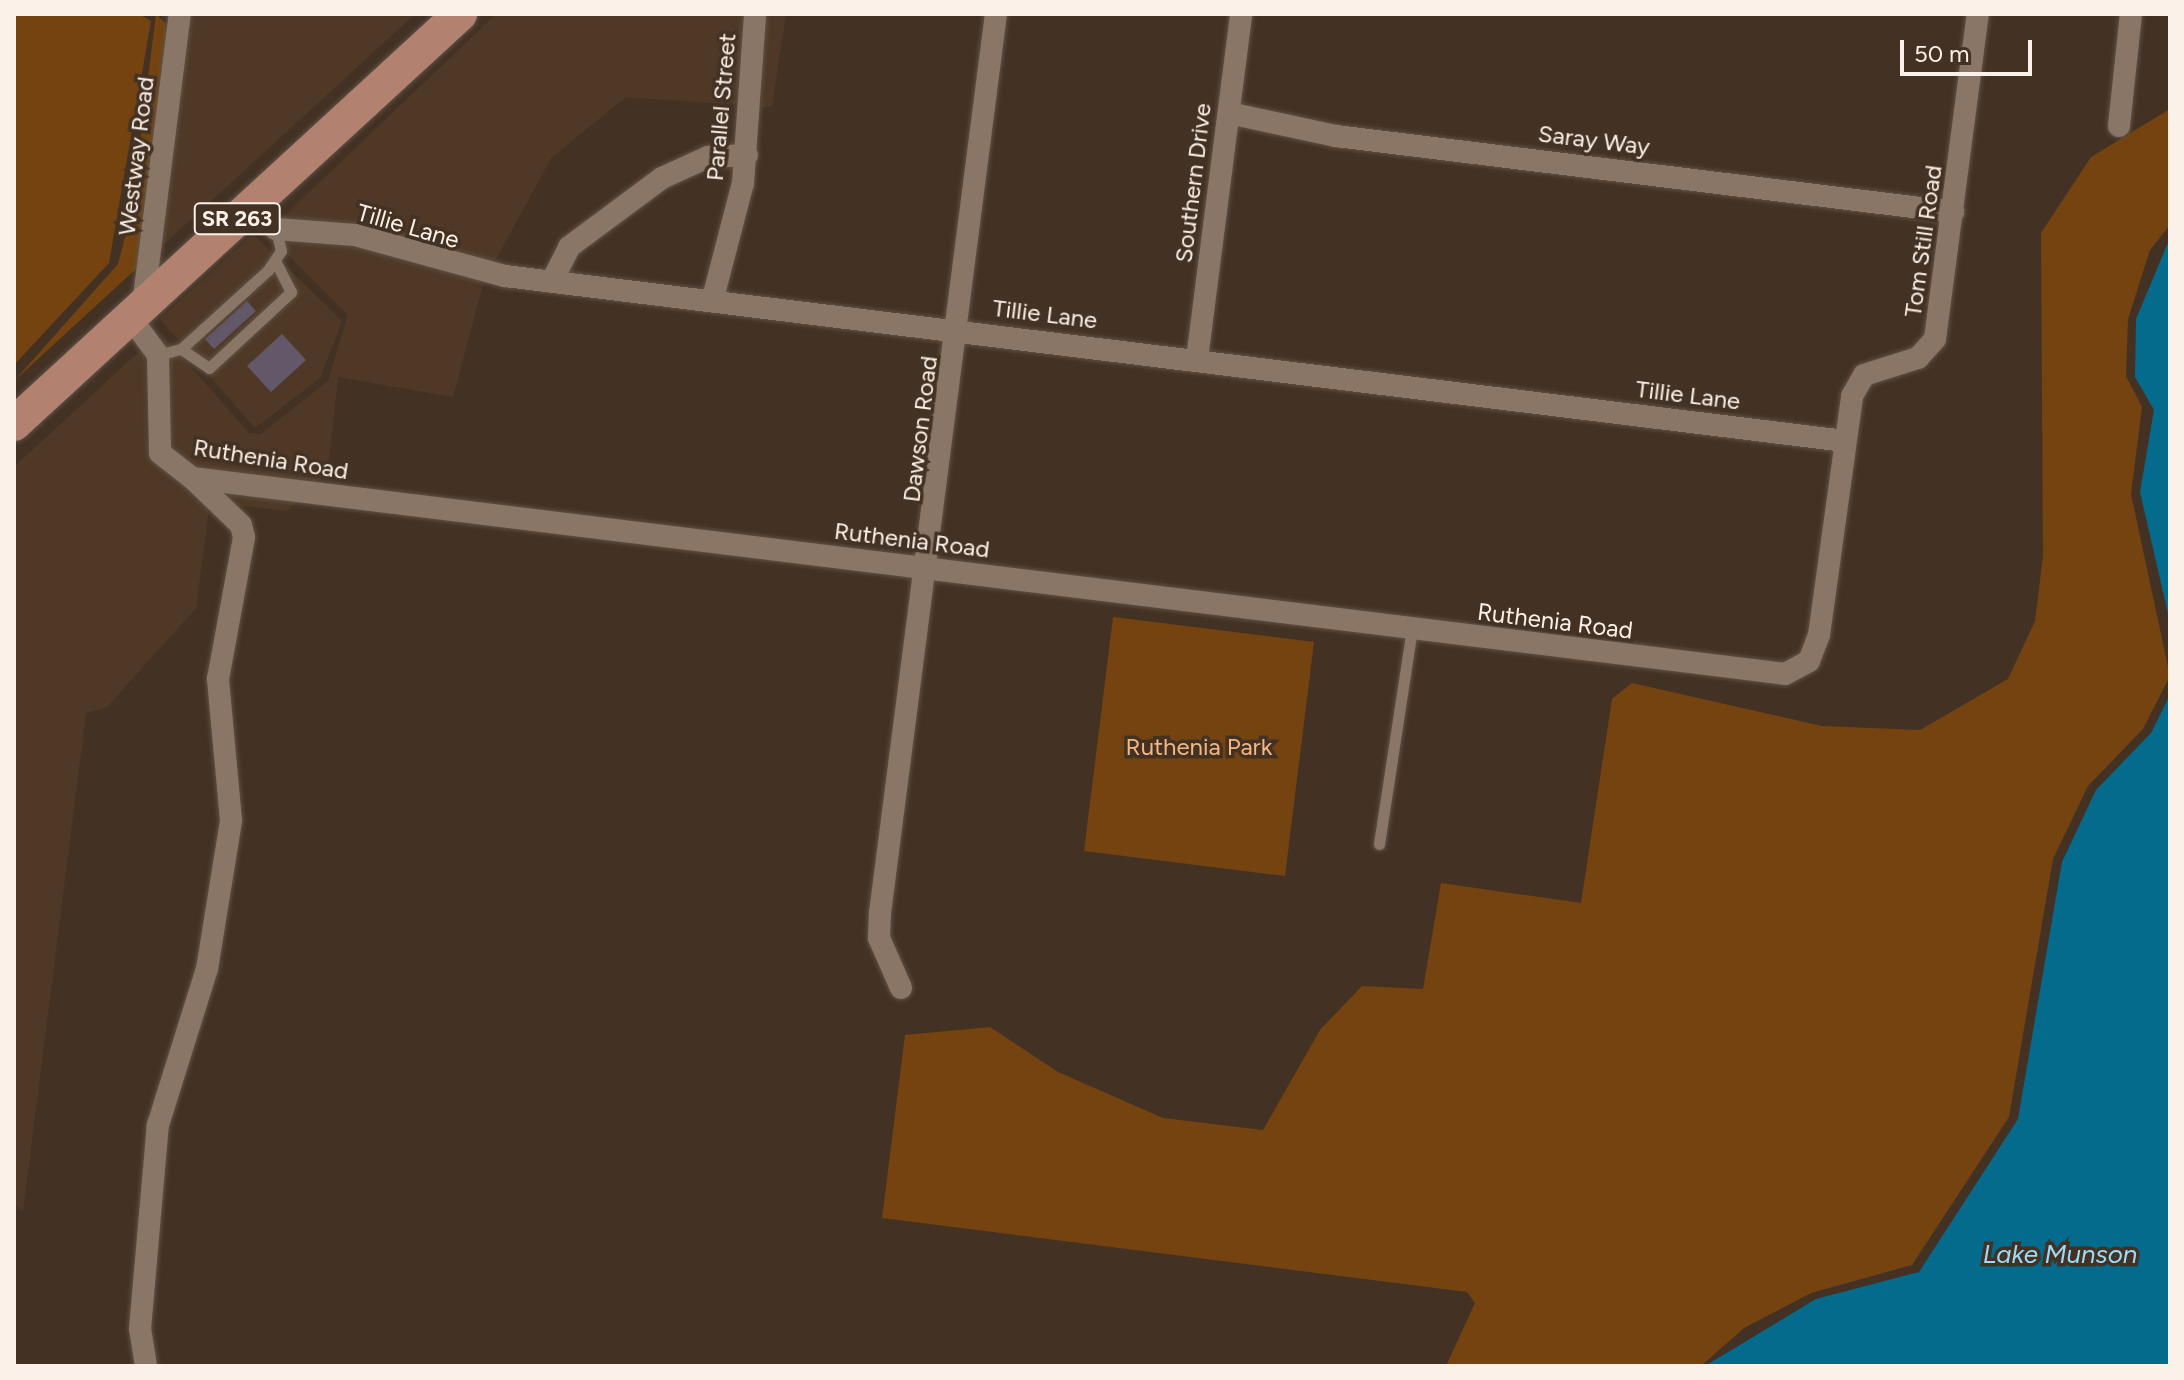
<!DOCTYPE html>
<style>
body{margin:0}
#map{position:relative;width:2184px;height:1380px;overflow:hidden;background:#433224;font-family:Figtree,sans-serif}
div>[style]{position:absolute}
.built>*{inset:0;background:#4f3926}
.green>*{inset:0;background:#744310}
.water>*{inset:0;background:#056b8c}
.building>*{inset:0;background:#63576a}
.roads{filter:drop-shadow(0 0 2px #605145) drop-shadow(0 0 2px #605145)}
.service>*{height:11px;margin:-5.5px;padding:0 5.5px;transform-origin:5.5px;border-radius:5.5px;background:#897666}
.minor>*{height:22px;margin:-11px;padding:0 11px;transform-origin:11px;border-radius:11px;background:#897666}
.primary>*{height:34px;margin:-17px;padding:0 17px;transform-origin:17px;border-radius:17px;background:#b38170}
span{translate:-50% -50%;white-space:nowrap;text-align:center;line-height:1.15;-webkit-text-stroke:7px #433224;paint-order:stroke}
.shield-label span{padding:2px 6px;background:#433224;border:2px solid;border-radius:6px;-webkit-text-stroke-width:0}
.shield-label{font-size:22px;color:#fcf1e8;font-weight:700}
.street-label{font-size:24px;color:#fcf1e8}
.park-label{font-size:24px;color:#f5b680}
.water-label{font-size:26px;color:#9cdaf8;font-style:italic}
.frame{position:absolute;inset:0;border:16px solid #fcf1e8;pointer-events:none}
.scale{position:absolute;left:1900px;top:40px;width:132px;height:36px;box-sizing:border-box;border:4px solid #fcf1e8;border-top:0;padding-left:10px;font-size:24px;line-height:28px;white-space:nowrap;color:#fcf1e8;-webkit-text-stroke:6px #433224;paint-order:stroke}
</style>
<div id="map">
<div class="built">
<div style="clip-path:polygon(191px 14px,415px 14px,161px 247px)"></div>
<div style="clip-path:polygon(496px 14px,745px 14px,740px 105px,626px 97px,551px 158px,493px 265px,280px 220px)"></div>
<div style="clip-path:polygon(765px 14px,786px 14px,772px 107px,761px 107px)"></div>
<div style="clip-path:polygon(266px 233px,376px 250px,484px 281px,453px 397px,338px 377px,328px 471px,314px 485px,195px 470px,170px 449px,168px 356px,160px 332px,249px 433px,261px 434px,328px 381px,348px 315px)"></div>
<div style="clip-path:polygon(253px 234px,342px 321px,320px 378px,255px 428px,160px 319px)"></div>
<div style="clip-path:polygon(144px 347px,146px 440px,162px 470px,190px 487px,298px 501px,287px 511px,219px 503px,209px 509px,196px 608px,107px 707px,86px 713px,23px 1212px,14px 1203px,14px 467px)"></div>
</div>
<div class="green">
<div style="clip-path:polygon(139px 14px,151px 21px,109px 263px,14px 365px,14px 15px)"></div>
<div style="clip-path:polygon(156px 14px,168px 26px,137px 268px,14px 381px,118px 264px,131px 214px)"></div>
<div style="clip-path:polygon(2170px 109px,2170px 225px,2150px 250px,2128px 319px,2126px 376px,2142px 407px,2131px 494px,2170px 676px,2143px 729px,2088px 786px,2053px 859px,2009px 1117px,1912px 1265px,1811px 1293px,1744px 1328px,1701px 1366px,1446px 1366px,1475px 1303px,1467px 1292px,882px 1218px,905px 1035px,990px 1027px,1058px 1072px,1163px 1118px,1263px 1130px,1320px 1030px,1362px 986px,1423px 989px,1441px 883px,1581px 903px,1612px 699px,1632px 683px,1822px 726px,1920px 730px,2008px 679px,2035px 621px,2043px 556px,2041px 233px,2091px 157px)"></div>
<div style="clip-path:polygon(1113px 617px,1314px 642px,1285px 876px,1084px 851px)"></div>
</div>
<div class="water">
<div style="clip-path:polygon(2170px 238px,2170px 622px,2140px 492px,2154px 410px,2135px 377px,2136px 319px)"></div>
<div style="clip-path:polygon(2170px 695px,2170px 1366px,1705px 1366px,1816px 1299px,1919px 1272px,2018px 1119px,2062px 862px,2096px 790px,2151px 733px)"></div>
</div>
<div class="building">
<div style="clip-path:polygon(247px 301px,256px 311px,214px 349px,205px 339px)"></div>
<div style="clip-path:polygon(282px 334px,306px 360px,271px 392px,247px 366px)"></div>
</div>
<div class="roads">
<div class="service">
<div style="left:181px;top:349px;width:34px;rotate:34deg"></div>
<div style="left:209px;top:368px;width:112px;rotate:-42.8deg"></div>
<div style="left:291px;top:292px;width:35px;rotate:-117deg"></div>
<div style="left:158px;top:355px;width:24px;rotate:-15deg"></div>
<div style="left:181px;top:349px;width:118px;rotate:-42.2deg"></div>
<div style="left:268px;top:270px;width:23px;rotate:-56deg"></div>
<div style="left:281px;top:251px;width:23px;rotate:-103deg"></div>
<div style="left:1379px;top:844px;width:218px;rotate:-81.3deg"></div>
</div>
<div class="minor">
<div style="left:1229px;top:113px;width:109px;rotate:12.1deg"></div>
<div style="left:1336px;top:136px;width:622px;rotate:7.02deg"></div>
<div style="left:2119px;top:126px;width:113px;rotate:-83.9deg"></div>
<div style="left:252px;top:206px;width:33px;rotate:44deg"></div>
<div style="left:276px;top:229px;width:79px;rotate:4.3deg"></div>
<div style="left:355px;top:235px;width:156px;rotate:15.3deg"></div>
<div style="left:505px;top:276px;width:1350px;rotate:7.02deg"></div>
<div style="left:552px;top:281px;width:38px;rotate:-63deg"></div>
<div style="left:569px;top:247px;width:116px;rotate:-36.6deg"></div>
<div style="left:662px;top:178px;width:51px;rotate:-24.5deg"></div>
<div style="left:708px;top:157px;width:39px;rotate:-3deg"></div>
<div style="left:713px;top:298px;width:119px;rotate:-75.4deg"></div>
<div style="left:743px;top:183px;width:169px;rotate:-85.9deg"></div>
<div style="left:143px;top:305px;width:293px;rotate:-82.8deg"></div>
<div style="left:130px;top:317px;width:47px;rotate:53.6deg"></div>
<div style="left:158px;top:355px;width:98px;rotate:88.8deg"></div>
<div style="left:160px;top:453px;width:41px;rotate:38deg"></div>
<div style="left:192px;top:478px;width:1605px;rotate:7.01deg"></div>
<div style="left:1785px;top:674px;width:27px;rotate:-28deg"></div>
<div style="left:1809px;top:661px;width:28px;rotate:-69deg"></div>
<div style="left:1819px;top:635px;width:241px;rotate:-82.1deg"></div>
<div style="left:1852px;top:396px;width:24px;rotate:-60deg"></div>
<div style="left:1864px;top:375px;width:57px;rotate:-17.5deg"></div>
<div style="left:1918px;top:358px;width:25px;rotate:-48deg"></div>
<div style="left:1935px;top:339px;width:328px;rotate:-82.5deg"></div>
<div style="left:1197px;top:359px;width:348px;rotate:-82.7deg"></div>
<div style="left:901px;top:988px;width:55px;rotate:-113.7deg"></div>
<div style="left:879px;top:938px;width:25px;rotate:-88deg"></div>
<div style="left:880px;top:913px;width:906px;rotate:-82.65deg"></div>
<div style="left:146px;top:1366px;width:37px;rotate:-99deg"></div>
<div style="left:140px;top:1329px;width:205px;rotate:-85deg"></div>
<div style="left:158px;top:1125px;width:164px;rotate:-72.6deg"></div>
<div style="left:207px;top:969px;width:151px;rotate:-80.8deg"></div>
<div style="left:231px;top:820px;width:142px;rotate:-95.3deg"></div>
<div style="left:218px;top:679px;width:144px;rotate:-79.6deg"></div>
<div style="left:244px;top:537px;width:12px;rotate:-104deg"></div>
<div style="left:241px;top:525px;width:68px;rotate:-136.2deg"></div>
</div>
<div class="primary">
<div style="left:14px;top:424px;width:606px;rotate:-42.59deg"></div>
</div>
</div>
<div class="shield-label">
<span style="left:237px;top:219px">SR 263</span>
</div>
<div class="street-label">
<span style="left:721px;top:107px;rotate:-85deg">Parallel Street</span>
<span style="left:1594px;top:140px;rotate:7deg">Saray Way</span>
<span style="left:136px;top:156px;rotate:-83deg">Westway Road</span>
<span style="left:1193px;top:183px;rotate:-83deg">Southern Drive</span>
<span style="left:408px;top:226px;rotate:16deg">Tillie Lane</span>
<span style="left:1923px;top:241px;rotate:-82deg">Tom Still Road</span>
<span style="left:1045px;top:314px;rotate:7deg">Tillie Lane</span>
<span style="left:1688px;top:395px;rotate:7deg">Tillie Lane</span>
<span style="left:920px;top:429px;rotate:-83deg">Dawson Road</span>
<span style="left:271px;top:459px;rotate:9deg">Ruthenia Road</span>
<span style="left:912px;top:540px;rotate:7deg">Ruthenia Road</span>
<span style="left:1555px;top:621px;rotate:7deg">Ruthenia Road</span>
</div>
<div class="park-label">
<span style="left:1199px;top:747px">Ruthenia Park</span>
</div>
<div class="water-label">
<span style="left:2060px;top:1255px">Lake Munson</span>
</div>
<div class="frame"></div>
<div class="scale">50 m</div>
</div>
